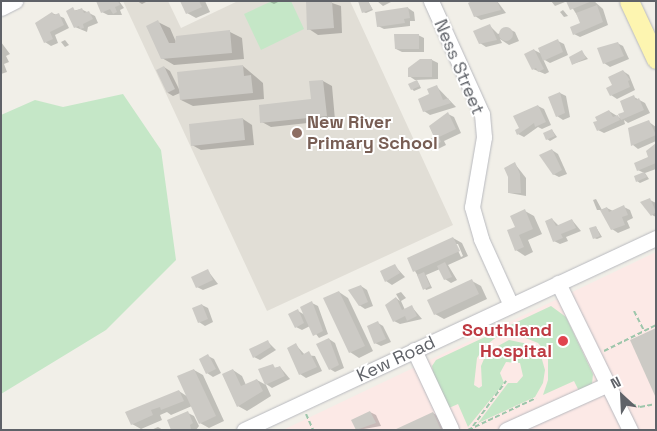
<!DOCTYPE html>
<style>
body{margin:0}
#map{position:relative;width:657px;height:431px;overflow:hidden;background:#f1efe8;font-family:"Space Grotesk",sans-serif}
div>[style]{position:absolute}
.education>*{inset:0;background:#e1ded6}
.medical>*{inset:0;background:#fce9e6}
.green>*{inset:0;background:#c5e7c7}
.shadow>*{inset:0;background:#0003}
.building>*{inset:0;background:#cccac5}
.round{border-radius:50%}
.path>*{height:2px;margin-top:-1px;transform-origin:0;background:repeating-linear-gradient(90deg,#9dc6ab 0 5px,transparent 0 7.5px)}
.roads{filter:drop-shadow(0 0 1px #b8b9be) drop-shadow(0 0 1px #b8b9be)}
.minor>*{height:15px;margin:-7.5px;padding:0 7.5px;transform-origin:7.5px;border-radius:7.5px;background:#fff}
.major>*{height:19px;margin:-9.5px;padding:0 9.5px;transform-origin:9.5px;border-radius:9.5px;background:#fdf5b0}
.dots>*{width:14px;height:14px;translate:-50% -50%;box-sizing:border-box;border:2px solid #fff;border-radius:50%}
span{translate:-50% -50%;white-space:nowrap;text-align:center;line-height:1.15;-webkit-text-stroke:4px #fff;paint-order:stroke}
.street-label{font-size:18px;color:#5f6268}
.education-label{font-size:18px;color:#785e54;font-weight:700}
.left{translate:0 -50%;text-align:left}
.health-label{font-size:18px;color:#be3a42;font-weight:700}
.right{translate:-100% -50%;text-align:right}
.frame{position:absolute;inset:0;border:2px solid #5f6268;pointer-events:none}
.north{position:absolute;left:597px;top:371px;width:50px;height:50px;-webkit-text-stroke:4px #fff;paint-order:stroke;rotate:335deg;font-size:14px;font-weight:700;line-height:20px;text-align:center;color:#5f6268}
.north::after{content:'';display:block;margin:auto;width:18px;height:22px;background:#5f6268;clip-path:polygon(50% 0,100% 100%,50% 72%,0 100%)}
</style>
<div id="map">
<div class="education">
<div style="clip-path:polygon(123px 1px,168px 1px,181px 28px,238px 1px,350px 1px,453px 225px,267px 311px)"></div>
</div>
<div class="medical">
<div style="clip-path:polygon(656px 252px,656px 430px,283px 430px)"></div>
</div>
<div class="green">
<div style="clip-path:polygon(272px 1px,291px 1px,304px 29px,261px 50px,244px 14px)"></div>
<div style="clip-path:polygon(123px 94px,161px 150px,176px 260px,106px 330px,1px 394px,1px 115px,35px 100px,63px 107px)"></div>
<div style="clip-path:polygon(551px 306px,566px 317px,593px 374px,592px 384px,579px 391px,574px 381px,543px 395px,548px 380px,548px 354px,538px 343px,523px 337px,498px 336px,485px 346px,477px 358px,474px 385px,479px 388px,482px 386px,481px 366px,487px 352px,509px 340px,528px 344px,541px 356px,545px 370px,543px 383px,535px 397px,478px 423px,508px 383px,517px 383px,523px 376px,520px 363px,506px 362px,500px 373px,504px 383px,468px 427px,458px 404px,449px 408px,434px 378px,432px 366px,436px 360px)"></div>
</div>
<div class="shadow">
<div style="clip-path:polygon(98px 1px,119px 1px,124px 8px,120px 10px,122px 15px,108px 15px,102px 12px)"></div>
<div style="clip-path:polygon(137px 1px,148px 1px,142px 4px)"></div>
<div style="clip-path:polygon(182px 1px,205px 1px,210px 12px,196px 18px,187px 13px)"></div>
<div style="clip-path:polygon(268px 1px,280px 1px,274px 4px)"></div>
<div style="clip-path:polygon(326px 1px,341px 6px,342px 33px,318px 35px,309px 29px)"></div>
<div style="clip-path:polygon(368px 1px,373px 10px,366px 13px,363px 12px)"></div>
<div style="clip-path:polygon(377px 1px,393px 1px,383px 6px)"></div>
<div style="clip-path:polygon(475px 1px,497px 1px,506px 13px,481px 20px,475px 16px)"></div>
<div style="clip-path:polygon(551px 1px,565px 1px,565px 2px,555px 6px)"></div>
<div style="clip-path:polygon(568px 1px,594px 1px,603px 9px,608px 25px,580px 37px,574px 34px,582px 23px)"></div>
<div style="clip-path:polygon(408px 8px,414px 12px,415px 21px,410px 21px,410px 26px,384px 29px,378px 26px)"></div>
<div style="clip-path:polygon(81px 9px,95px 16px,98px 23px,88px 27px,87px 32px,75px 27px,68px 12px)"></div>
<div style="clip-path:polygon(563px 10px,568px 16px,564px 17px,560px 12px)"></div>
<div style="clip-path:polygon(52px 13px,64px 18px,69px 28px,55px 35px,58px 43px,51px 46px,45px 42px)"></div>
<div style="clip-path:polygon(158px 22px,170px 28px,176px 42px,230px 32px,242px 38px,244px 59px,174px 65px,162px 58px)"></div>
<div style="clip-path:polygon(490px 26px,498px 34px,509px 29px,515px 32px,519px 41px,509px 45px,500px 39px,502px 43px,486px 47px,480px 43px)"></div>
<div style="clip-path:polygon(418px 35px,424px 38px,424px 52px,402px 52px,396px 49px)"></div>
<div style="clip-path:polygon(65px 40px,69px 45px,65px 47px,61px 42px)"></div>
<div style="clip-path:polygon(558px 41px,564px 44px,568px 55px,550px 63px,543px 59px,549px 72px,545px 74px,533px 69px,534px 50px,542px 54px)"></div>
<div style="clip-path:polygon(1px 42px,10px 54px,6px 56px,9px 62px,4px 64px,7px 72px,1px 74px)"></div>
<div style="clip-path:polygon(617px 43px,623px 46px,629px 59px,610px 67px,604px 63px)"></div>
<div style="clip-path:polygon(582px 52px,588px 59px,573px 64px)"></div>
<div style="clip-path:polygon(432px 60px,438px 63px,438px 79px,415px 80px,409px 76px)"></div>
<div style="clip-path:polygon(243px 66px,263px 83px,264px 99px,193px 106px,181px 100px,180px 93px,173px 96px,168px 93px,164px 67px,170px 71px,180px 91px)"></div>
<div style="clip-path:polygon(623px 71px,629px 75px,635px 90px,617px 99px,611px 95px)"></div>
<div style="clip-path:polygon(323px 81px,332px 86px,335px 120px,271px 127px,262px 122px,312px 100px)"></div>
<div style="clip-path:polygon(417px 81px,421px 88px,414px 91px,412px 89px)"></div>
<div style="clip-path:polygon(436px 86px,456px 107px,430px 115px,424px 111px)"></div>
<div style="clip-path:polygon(560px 93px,566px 96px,570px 117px,563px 120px,557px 116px,549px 98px)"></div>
<div style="clip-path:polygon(634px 97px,645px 103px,650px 113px,628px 123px,624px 120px,625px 124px,604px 133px,598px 130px,609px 111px,622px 119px)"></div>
<div style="clip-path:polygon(538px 106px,544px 109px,551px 125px,542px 129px,538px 127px,524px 137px,518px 134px,520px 129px)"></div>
<div style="clip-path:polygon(448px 114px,454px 117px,461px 133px,444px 141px,446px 145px,438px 149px,432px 146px)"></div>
<div style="clip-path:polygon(243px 119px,252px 125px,254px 145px,201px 150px,192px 145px)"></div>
<div style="clip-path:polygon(649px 122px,656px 127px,656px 141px,638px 149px,633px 145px,630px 128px)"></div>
<div style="clip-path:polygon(552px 130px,557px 137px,550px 141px,547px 139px)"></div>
<div style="clip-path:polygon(656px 144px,656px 169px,645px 173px,649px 179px,640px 183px,637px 181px,644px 173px,638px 170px,650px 158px)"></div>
<div style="clip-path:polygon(552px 150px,558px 154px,567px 174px,559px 177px,553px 174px)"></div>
<div style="clip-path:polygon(515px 164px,526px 178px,526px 196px,509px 193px)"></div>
<div style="clip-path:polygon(596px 199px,602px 210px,607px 208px,613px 211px,624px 207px,630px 210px,633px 218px,627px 221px,630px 228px,618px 233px,612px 229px,602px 210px,597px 210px,593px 200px)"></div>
<div style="clip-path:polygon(650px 200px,656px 203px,656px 217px,652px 215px)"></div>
<div style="clip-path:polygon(525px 211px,534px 216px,542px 234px,528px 240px,533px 252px,525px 256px,516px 250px,516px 228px)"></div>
<div style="clip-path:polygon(552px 219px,559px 226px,572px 220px,581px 231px,566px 237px,568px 241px,560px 244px,554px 241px)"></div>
<div style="clip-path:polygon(596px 227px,602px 237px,597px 239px,594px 238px)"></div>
<div style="clip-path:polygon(evenodd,453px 238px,462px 243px,468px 256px,448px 265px,457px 280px,451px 283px,445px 279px,440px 269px,426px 275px,432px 288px,426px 290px,408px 259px,453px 238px,455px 244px,458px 244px,463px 256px,461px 257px,455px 244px)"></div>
<div style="clip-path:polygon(395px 266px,405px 277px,392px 285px,386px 281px,382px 271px)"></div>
<div style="clip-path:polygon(208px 271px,218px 284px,203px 290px,197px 287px)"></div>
<div style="clip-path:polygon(472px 281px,481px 286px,487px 299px,444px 319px,435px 314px)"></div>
<div style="clip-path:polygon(361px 286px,367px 290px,373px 306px,365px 309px,359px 305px)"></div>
<div style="clip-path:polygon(339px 292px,348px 298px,373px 351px,359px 358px,350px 352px)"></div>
<div style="clip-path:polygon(401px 292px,406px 298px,401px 301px,405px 310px,412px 307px,422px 319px,400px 324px,394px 321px,396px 298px,400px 301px,396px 294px)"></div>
<div style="clip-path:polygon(312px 303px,318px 306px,328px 334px,319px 338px,310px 326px,302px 330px,296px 327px,298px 311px,305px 315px)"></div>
<div style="clip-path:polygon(202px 305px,208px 308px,213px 322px,205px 326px,199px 322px)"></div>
<div style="clip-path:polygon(378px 323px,383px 326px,391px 342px,381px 346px,375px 343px)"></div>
<div style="clip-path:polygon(329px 339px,335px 343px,344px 368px,335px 372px,330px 369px)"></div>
<div style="clip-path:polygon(268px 342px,276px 350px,260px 360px,254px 357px)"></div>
<div style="clip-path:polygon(296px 345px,305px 355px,315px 356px,322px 371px,306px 378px,300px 374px)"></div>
<div style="clip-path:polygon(208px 356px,214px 359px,221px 373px,213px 377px,207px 373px)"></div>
<div style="clip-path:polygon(280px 367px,290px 379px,272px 388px,266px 384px,260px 370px)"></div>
<div style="clip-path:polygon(194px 370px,203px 375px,224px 421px,209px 428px,200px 423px,192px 406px,171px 415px,167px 412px,160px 415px,162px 420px,141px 429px,132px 424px,127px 412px,179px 391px,188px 397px)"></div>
<div style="clip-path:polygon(233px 370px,242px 376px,246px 385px,257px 380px,266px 385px,271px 396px,247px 411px,238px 406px)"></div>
<div style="clip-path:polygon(370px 412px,376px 415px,381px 426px,358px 430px,353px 420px)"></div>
<div style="clip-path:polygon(188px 413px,194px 416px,199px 426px,196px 430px,172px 430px)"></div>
<div style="clip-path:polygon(433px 413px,450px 423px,453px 430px,397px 430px)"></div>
<div style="clip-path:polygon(158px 427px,163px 430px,151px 430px)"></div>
</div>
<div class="building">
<div style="clip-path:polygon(96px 1px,118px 1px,120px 5px,115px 7px,117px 12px,113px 14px,110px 9px,101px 13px)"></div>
<div style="clip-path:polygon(180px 1px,199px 1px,202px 7px,186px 14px)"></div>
<div style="clip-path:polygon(306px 1px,332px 1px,334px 28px,307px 30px)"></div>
<div style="clip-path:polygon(358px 1px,368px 1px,372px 9px,362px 13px)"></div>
<div style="clip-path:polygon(472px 1px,497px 1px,501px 10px,474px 17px,468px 3px)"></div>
<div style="clip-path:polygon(566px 1px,592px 1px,570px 10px)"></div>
<div style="clip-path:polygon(597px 5px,603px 22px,573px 35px,570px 27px,580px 23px,576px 13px)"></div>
<div style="clip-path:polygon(73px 7px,75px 11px,82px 8px,84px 13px,89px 11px,93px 19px,83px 24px,84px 28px,80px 29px,79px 26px,74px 28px,66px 11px)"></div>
<div style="clip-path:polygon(408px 7px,410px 18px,404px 19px,405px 23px,377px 27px,375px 12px)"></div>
<div style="clip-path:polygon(52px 12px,54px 15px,59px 13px,64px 25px,50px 32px,53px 39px,44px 43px,35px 23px)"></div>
<div style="clip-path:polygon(158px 20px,169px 43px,175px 43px,176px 36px,230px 30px,232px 53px,161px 59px,146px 26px)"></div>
<div style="clip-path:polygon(490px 24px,497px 40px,479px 44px,473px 31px)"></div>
<div class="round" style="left:499px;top:27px;width:14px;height:14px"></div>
<div style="clip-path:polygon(394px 34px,419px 34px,419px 49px,395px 49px)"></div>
<div style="clip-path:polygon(558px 39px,563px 52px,543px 61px,538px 48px)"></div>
<div style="clip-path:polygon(618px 42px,624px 56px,603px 64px,597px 48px)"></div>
<div style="clip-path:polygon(534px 49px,544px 69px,538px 72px,536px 68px,532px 70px,524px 54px)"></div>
<div style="clip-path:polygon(582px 50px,586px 58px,572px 65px,569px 57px)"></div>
<div style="clip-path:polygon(420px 59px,432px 59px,432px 77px,408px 77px,408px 68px)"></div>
<div style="clip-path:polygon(243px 65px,244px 76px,251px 75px,253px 93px,180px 100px,177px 72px)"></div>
<div style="clip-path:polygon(164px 66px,175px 89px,167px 93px,156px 70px)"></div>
<div style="clip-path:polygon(623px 70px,630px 80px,628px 81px,630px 87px,610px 96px,606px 88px,612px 85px,608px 77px)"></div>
<div style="clip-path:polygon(323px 80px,327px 116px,260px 123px,259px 105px,311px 99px,309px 81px)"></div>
<div style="clip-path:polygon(417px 80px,420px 86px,411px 90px,408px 84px)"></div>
<div style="clip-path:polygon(437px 85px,443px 100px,448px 98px,451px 103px,423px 112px,418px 99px,429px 94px,427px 89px)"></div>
<div style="clip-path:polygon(560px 92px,565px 113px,556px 117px,548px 97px)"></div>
<div style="clip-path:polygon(634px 95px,636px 100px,639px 98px,644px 110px,621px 120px,618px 114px,624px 112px,620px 101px)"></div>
<div style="clip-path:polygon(538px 105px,546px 122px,535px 127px,534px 123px,517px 135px,515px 130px,519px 128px,513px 116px)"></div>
<div style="clip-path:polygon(609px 110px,613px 117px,618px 115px,620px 120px,597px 131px,593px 122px,597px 121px,595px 117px)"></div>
<div style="clip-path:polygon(448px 112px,456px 129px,439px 137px,441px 142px,431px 147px,428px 140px,434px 137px,429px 126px)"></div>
<div style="clip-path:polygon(243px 118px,245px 140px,191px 146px,189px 124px)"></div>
<div style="clip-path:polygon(649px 120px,656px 135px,631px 146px,628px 128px)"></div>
<div style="clip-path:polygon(552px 129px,555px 136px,546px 140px,543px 133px)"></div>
<div style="clip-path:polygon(656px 143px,656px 163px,637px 171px,634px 163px,648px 157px,646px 151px)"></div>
<div style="clip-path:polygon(552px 149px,562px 170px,553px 175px,539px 155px)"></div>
<div style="clip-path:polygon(515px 162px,520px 174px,521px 193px,508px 193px,508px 177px,504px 168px)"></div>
<div style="clip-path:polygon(644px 172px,647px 177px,636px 182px,634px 176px)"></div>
<div style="clip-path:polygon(650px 198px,656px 212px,651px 216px,640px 202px)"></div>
<div style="clip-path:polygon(624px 205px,628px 215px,622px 217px,625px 225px,611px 230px,600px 210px,607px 207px,609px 212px)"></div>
<div style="clip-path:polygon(525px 209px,533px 229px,519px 235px,524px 247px,515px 251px,507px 230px,515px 227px,510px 216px)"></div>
<div style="clip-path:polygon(552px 218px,556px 226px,572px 219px,576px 228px,561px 234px,563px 238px,553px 242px,545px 221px)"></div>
<div style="clip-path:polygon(596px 226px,600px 236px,593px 239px,589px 228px)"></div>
<div style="clip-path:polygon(453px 237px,460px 251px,413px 272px,407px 258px)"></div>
<div style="clip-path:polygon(445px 262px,452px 277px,444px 280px,437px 266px)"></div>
<div style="clip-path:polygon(395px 264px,400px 273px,385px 282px,380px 271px)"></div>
<div style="clip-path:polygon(208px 269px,213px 280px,196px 288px,191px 277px)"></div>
<div style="clip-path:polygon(424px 272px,430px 286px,423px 290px,417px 275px)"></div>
<div style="clip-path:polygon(472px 279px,479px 294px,434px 315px,427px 300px)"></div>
<div style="clip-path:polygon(361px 285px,368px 302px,359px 306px,348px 290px)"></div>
<div style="clip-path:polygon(339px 291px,365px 346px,349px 353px,323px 298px)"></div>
<div style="clip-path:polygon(396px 297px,402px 310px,412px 305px,417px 316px,407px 321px,405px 316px,393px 322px,385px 305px)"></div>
<div style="clip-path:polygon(312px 301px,323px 331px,313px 336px,300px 307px)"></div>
<div style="clip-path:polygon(202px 304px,208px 319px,198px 323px,192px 308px)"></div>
<div style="clip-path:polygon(298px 309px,304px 323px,295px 328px,288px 314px)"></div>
<div style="clip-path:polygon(378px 321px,386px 339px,374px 344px,367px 326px)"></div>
<div style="clip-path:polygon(656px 328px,656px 398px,630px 340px)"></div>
<div style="clip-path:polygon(329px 338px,339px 365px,329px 370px,316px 344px)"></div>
<div style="clip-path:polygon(268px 340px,271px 347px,253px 358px,249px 349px)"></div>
<div style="clip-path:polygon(296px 343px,302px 355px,309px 351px,317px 367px,299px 375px,287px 348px)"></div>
<div style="clip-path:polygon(208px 354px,216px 369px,206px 374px,199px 359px)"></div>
<div style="clip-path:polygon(273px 364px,275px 368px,280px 366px,285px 376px,265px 385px,258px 369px)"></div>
<div style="clip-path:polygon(194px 369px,216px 416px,199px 424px,177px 376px)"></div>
<div style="clip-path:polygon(233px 369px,241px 386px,257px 379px,263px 391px,237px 407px,222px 374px)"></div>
<div style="clip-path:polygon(179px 390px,184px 401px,161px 410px,160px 407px,151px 410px,153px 415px,131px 425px,125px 412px)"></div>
<div style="clip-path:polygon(188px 411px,193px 423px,190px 425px,191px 429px,171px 430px,167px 420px)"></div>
<div style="clip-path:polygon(370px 411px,376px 423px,356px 430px,351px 420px)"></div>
<div style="clip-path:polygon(433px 412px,441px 430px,394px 430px)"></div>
</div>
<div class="path">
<div style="left:634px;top:311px;width:22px;rotate:63deg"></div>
<div style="left:604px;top:351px;width:58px;rotate:-26.6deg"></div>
<div style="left:631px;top:404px;width:9px;rotate:18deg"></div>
<div style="left:640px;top:407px;width:16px;rotate:-11deg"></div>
<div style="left:306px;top:414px;width:17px;rotate:66deg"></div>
<div style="left:473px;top:426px;width:56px;rotate:-53.7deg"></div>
<div style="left:468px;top:430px;width:75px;rotate:-25.2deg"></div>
</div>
<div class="roads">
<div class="minor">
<div style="left:431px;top:1px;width:124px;rotate:65.7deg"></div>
<div style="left:482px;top:114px;width:23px;rotate:85deg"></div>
<div style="left:484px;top:137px;width:71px;rotate:99.7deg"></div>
<div style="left:472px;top:207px;width:33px;rotate:74deg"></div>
<div style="left:481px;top:239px;width:72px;rotate:65.6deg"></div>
<div style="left:1px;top:8px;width:16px;rotate:-27deg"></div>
<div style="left:558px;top:283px;width:164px;rotate:63.9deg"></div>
<div style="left:414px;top:350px;width:87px;rotate:64.9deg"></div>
<div style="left:244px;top:430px;width:455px;rotate:-25deg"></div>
<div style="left:506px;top:430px;width:110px;rotate:-24.2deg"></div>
</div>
<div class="major">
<div style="left:629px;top:1px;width:64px;rotate:65deg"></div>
</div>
</div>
<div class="dots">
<div style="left:297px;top:133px;background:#8d6e63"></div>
<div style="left:563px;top:341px;background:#e0444e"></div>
</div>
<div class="street-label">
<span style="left:459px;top:67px;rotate:67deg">Ness Street</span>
<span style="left:396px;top:359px;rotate:-25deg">Kew Road</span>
</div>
<div class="education-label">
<span class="left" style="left:307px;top:133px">New River<br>Primary School</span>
</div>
<div class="health-label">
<span class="right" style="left:552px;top:341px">Southland<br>Hospital</span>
</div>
<div class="frame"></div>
<div class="north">N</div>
</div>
